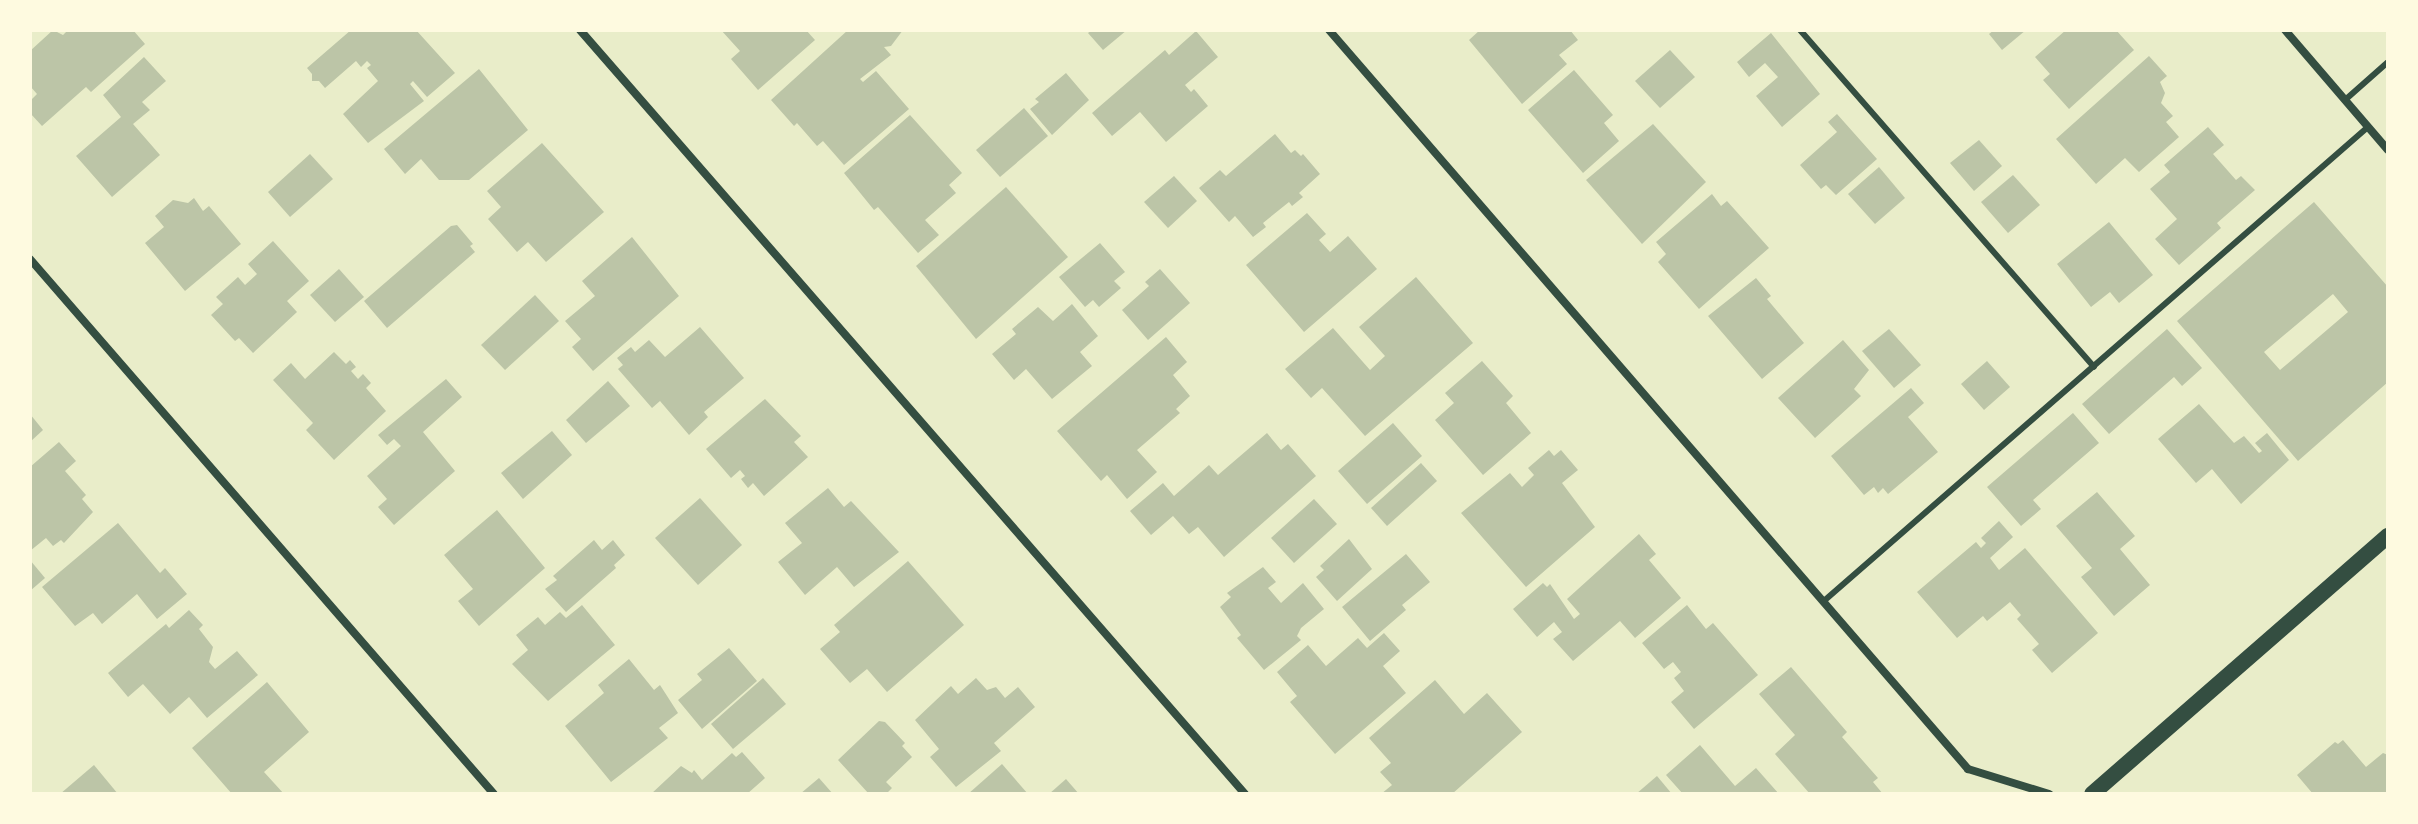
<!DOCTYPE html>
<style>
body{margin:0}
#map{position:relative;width:2418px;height:824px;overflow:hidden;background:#e9edc9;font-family:Arial,sans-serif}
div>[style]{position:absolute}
.building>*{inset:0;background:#bcc5a7}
.service>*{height:6px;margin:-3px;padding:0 3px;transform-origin:3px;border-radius:3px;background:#344e41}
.minor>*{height:8px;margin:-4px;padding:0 4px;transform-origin:4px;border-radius:4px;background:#344e41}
.secondary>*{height:16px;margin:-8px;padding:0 8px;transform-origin:8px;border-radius:8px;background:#344e41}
span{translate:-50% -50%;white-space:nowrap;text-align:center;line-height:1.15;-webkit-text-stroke:6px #fefae0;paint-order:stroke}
.frame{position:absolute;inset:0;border:32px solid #fefae0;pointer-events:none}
</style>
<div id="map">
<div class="building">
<div style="clip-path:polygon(53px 30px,63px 35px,68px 30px,133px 30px,145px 44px,91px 92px,86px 87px,42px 126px,30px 113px,30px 101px,37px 94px,30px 86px,30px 51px)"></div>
<div style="clip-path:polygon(351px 30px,416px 30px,455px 73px,427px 97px,413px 81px,410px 84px,424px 101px,368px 143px,343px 114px,378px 81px,367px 68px,371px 65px,367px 61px,361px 67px,356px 61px,325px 88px,319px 81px,312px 81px,312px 74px,307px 68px)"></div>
<div style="clip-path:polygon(721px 30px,806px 30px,815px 40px,758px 90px,731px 59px,740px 51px)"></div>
<div style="clip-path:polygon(848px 30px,903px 30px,891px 46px,884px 47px,891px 55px,860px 79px,863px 82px,876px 71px,909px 109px,844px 165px,823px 141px,817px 146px,797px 123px,794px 126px,771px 100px)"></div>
<div style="clip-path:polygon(1092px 30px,1127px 30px,1103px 50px,1088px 33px)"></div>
<div style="clip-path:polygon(1480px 30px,1570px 30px,1578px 40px,1559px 55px,1567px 64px,1522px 104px,1469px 40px)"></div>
<div style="clip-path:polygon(1994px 30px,2026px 30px,2002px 50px,1989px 34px)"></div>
<div style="clip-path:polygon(2066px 30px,2116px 30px,2134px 50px,2069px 109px,2043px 80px,2050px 74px,2035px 57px)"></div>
<div style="clip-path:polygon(1196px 31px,1218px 57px,1185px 85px,1191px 92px,1194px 89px,1208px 106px,1166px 142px,1140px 112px,1112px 136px,1092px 113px,1165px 50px,1169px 55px)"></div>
<div style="clip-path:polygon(1771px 33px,1820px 94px,1782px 127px,1756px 96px,1778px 77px,1765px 63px,1749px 77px,1737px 62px)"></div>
<div style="clip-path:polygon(1670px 50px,1695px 77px,1660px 108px,1635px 81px)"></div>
<div style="clip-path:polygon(2149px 56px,2167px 76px,2160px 82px,2165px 93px,2161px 103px,2173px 116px,2166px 122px,2179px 137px,2139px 172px,2125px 158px,2096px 184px,2056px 139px)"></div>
<div style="clip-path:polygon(144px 57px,166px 81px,142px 102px,150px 110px,133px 124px,160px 155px,112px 197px,76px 156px,121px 117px,103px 95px)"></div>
<div style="clip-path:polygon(479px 69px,528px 130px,469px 180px,439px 180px,421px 159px,405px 174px,384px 149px)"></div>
<div style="clip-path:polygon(1574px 70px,1613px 115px,1604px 123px,1619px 141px,1583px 173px,1528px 110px)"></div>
<div style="clip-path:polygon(1066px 73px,1089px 100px,1052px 135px,1030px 109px,1039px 102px,1035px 99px)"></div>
<div style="clip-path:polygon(1024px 108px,1048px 136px,1000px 177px,976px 150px)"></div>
<div style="clip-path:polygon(1837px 114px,1877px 159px,1836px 195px,1826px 185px,1821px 189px,1800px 165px,1837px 132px,1828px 122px)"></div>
<div style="clip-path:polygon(910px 115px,962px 173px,949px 185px,956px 193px,925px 220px,939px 235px,918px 253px,878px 207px,874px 210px,844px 173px)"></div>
<div style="clip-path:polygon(1653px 124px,1706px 182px,1642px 244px,1586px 180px)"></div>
<div style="clip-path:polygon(2208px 127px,2224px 145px,2213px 154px,2236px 180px,2241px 176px,2255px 190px,2217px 223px,2221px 228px,2179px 265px,2155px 239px,2177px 219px,2150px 189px,2170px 172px,2164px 165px)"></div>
<div style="clip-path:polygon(1275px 134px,1291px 153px,1295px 150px,1301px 156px,1303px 154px,1320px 174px,1299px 193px,1303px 197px,1292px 206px,1289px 202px,1263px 223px,1266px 227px,1253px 237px,1235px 216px,1229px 222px,1199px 188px,1220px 170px,1226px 176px)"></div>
<div style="clip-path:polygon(1979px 140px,2002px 166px,1974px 191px,1950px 163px)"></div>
<div style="clip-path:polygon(542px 143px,604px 212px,546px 262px,528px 242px,517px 252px,488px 219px,501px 207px,487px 191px)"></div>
<div style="clip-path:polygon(310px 154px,333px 179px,290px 217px,268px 192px)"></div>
<div style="clip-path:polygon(1879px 167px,1905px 198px,1875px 224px,1848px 194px)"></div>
<div style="clip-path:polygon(2013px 175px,2040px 205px,2008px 233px,1981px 202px)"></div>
<div style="clip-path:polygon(1174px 176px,1197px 201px,1168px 228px,1144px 202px)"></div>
<div style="clip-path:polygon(1006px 187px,1068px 257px,976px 339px,916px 266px)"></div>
<div style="clip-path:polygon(1712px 194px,1721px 206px,1727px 201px,1769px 248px,1699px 309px,1658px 262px,1666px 254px,1656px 242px)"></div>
<div style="clip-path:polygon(194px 198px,203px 211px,209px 206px,241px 244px,185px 291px,145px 243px,164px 227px,155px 216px,173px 200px,188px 203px)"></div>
<div style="clip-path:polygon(evenodd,2314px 202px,2388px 287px,2388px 382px,2298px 461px,2177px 321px,2314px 202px,2333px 294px,2348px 312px,2280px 370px,2264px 352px,2333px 294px)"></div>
<div style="clip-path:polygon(1307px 213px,1326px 234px,1319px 240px,1330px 252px,1348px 236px,1377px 269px,1304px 332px,1246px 265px)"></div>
<div style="clip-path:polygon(2109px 222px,2153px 275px,2119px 303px,2110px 292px,2091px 307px,2057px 264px)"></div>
<div style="clip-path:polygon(457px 225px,473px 244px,470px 246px,475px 252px,387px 328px,364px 301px,451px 226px)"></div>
<div style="clip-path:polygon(632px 237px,679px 296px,593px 371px,572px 347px,581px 339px,565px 321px,595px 296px,582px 281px)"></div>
<div style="clip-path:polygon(273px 241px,309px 281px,287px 301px,297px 312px,253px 353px,239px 338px,235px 341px,211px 315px,223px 304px,216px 297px,238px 277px,245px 285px,257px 274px,248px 264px)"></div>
<div style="clip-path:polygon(1100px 243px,1125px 272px,1114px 281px,1121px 288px,1099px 307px,1093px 300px,1085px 307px,1059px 277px)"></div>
<div style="clip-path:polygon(339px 269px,364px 297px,335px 322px,310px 295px)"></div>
<div style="clip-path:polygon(1160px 269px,1190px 303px,1148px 340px,1122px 310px,1149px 286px,1145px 282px)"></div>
<div style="clip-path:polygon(1416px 277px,1473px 343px,1365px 436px,1322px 388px,1311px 398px,1285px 369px,1333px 328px,1370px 370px,1385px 356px,1359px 327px)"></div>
<div style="clip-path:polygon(1756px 278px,1771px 296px,1767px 299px,1804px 343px,1762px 379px,1708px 316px)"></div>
<div style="clip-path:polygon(535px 295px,559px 321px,505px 370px,481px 345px)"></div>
<div style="clip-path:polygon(1072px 304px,1098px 336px,1080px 352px,1092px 366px,1052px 399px,1026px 369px,1014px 380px,992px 354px,1016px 334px,1012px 329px,1038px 307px,1053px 321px)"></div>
<div style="clip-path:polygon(700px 327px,744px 378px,704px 412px,708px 417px,689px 435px,660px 401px,652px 408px,618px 369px,623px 365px,617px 358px,631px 347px,635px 352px,649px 340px,665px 357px)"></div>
<div style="clip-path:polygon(1889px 329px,1921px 365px,1894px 388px,1862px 351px)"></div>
<div style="clip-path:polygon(2167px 329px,2202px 368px,2182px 386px,2174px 377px,2109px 434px,2082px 404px)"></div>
<div style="clip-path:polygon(1166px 337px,1187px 362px,1173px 375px,1190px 396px,1176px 409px,1180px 413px,1137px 450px,1157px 472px,1127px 499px,1107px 475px,1101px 481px,1057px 431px)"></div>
<div style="clip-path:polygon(1843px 340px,1869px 370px,1854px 389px,1861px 396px,1815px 438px,1778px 398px)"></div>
<div style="clip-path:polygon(334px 352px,346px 364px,350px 360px,356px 367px,351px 371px,358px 379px,363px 374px,371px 383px,366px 388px,386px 411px,334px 460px,306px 430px,313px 423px,273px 380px,291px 363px,305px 379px)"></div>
<div style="clip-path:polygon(1482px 361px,1513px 396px,1506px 403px,1531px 433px,1483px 475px,1435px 420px,1454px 403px,1445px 393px)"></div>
<div style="clip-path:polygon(1987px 361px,2010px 387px,1984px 410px,1961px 384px)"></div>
<div style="clip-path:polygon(446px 379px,462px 397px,423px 432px,455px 471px,394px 525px,378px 507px,387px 499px,367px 476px,401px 446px,394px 439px,387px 445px,378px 435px)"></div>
<div style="clip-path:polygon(608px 381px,630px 406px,586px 443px,566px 420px)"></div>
<div style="clip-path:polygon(1911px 388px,1924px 403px,1908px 417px,1938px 452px,1888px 494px,1883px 488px,1878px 493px,1874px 487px,1864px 495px,1831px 456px)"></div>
<div style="clip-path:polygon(765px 399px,801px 436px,794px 442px,808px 457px,764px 496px,753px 483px,748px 488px,741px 479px,745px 476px,740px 470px,731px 478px,706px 449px)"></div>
<div style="clip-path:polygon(2199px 404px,2234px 443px,2244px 436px,2259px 453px,2262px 451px,2255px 443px,2267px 433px,2289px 460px,2241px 504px,2212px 469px,2196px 483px,2158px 439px)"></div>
<div style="clip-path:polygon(2073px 413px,2099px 443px,2033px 500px,2041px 509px,2021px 526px,1987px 487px)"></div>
<div style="clip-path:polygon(30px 414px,43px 430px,30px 442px)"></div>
<div style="clip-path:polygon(1393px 423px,1422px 456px,1367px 504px,1338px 471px)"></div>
<div style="clip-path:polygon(552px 431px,572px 455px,523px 499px,501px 473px)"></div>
<div style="clip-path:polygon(1267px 433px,1281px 450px,1288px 444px,1316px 476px,1224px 557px,1198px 527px,1189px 534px,1173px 516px,1151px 535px,1130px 511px,1163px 483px,1174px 496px,1209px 465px,1218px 475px)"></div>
<div style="clip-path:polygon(59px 442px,76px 461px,65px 471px,86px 495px,82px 499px,93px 512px,64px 543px,61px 540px,53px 546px,46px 538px,30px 551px,30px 467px)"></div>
<div style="clip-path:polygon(1549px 450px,1554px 456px,1561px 450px,1578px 470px,1562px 483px,1595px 527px,1526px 587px,1461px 513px,1510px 473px,1522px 487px,1534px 475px,1528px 468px)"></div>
<div style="clip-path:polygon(1421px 463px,1437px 481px,1387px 526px,1371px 508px)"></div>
<div style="clip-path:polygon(828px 488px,844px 507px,851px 501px,899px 552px,854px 587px,837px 567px,805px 595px,778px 562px,802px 543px,785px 523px)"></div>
<div style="clip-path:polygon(2097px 492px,2135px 536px,2120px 549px,2150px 585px,2114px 616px,2081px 577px,2092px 568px,2056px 526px)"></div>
<div style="clip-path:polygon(700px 498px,742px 545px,698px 585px,655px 538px)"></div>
<div style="clip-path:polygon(1314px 499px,1337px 524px,1294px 563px,1271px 538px)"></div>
<div style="clip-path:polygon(497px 510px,545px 568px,479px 626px,458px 601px,473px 589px,444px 555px)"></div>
<div style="clip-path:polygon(1999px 521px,2013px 537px,1990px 558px,1999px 570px,2025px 548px,2098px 633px,2052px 673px,2032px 650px,2039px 644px,2017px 619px,2021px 615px,2010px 602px,1987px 621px,1983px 616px,1957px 638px,1917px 592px,1976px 542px,1981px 548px,1986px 543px,1981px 538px)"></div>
<div style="clip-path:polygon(118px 523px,160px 573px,165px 568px,187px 594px,157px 619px,137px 594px,102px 624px,93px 613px,75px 626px,42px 587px)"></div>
<div style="clip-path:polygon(1639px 534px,1656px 554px,1649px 560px,1681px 598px,1635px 638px,1620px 621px,1573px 661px,1553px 639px,1562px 632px,1554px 622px,1537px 637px,1513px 609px,1543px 583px,1547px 587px,1550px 584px,1574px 619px,1580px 614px,1567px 599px)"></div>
<div style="clip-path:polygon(1349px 539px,1372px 569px,1337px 601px,1316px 577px,1324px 570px,1320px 566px)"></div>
<div style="clip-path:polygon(594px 540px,602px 550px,613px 540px,625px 555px,614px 565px,616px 568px,566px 612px,545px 589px,557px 580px,553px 576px)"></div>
<div style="clip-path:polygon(1406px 554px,1430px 582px,1402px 605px,1406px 610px,1370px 641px,1342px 607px)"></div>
<div style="clip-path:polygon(30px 560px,45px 578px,30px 591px)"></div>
<div style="clip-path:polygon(908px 561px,964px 625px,887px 692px,867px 669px,850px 683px,820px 649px,840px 632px,834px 625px)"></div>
<div style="clip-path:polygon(1263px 567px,1276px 582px,1268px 588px,1281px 603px,1303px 583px,1324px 609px,1301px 628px,1297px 636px,1301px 640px,1264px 670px,1237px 638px,1241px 635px,1220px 607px,1231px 597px,1227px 593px)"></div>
<div style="clip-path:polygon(582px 605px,615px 645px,548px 701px,512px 664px,528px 650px,516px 635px,538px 617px,545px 625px,560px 612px,566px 618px)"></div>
<div style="clip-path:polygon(1687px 605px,1706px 629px,1713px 623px,1758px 675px,1694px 729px,1671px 702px,1684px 691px,1674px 678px,1681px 672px,1673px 662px,1664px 669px,1642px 643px)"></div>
<div style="clip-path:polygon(189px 610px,203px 625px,199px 629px,213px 647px,209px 662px,215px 669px,237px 651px,258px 675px,207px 718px,189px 697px,170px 714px,143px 684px,128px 697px,108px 673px,166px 624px,169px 628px)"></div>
<div style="clip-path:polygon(1384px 633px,1400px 651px,1383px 666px,1406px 693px,1335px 754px,1290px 702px,1297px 696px,1277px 672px,1308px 645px,1326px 666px,1358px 638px,1367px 648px)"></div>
<div style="clip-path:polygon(729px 648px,757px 681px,702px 729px,678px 700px,702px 680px,697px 674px)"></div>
<div style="clip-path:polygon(629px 659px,654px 690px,660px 685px,678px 713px,659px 728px,668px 738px,611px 782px,565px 726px,604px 693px,598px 685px)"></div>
<div style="clip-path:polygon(1791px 667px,1847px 732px,1842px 737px,1878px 778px,1873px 782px,1883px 794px,1810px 794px,1775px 754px,1795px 735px,1759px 694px)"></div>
<div style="clip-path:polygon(763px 678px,786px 704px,733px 749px,711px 724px)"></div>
<div style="clip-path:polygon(976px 678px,987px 690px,996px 687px,1005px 698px,1018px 687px,1035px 707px,994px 743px,1001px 751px,956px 787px,930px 757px,939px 749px,915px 720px,951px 686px,958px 694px)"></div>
<div style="clip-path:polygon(1435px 680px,1464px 714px,1487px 693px,1522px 732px,1452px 794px,1381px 794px,1392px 785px,1380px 772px,1391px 763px,1369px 738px)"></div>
<div style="clip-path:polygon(267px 682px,309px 732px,264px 772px,284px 794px,232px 794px,192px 748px)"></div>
<div style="clip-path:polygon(879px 721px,885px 722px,905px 743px,902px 746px,912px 757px,886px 782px,892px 788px,886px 794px,869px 794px,838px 760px)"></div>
<div style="clip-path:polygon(2343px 740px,2366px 767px,2383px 753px,2388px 755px,2388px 794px,2313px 794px,2297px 775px,2335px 742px,2338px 744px)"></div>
<div style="clip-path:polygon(1700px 745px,1735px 786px,1756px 768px,1779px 794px,1683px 794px,1666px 775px)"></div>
<div style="clip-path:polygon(742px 752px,765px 778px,747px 794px,651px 794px,681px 766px,692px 773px,694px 770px,702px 780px,732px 753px,736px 757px)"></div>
<div style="clip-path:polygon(1002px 764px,1028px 794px,968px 794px)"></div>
<div style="clip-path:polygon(94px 765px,118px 794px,60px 794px)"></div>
<div style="clip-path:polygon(1657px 776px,1672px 794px,1636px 794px)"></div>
<div style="clip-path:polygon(819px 778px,833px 794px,800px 794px)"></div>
<div style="clip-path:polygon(1066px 779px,1079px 794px,1049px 794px)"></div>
</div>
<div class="service">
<div style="left:1800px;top:30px;width:447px;rotate:48.9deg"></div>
<div style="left:2345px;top:100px;width:57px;rotate:-41.5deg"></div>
<div style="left:1825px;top:600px;width:720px;rotate:-41.06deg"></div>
</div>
<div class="minor">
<div style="left:580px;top:30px;width:1013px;rotate:48.96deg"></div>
<div style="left:1329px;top:30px;width:977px;rotate:49.15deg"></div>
<div style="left:1968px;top:769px;width:85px;rotate:17.2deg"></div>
<div style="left:2285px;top:30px;width:158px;rotate:49.4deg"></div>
<div style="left:30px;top:259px;width:708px;rotate:49.07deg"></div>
</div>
<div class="secondary">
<div style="left:2092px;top:794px;width:393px;rotate:-41.1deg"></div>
</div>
<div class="frame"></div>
</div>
